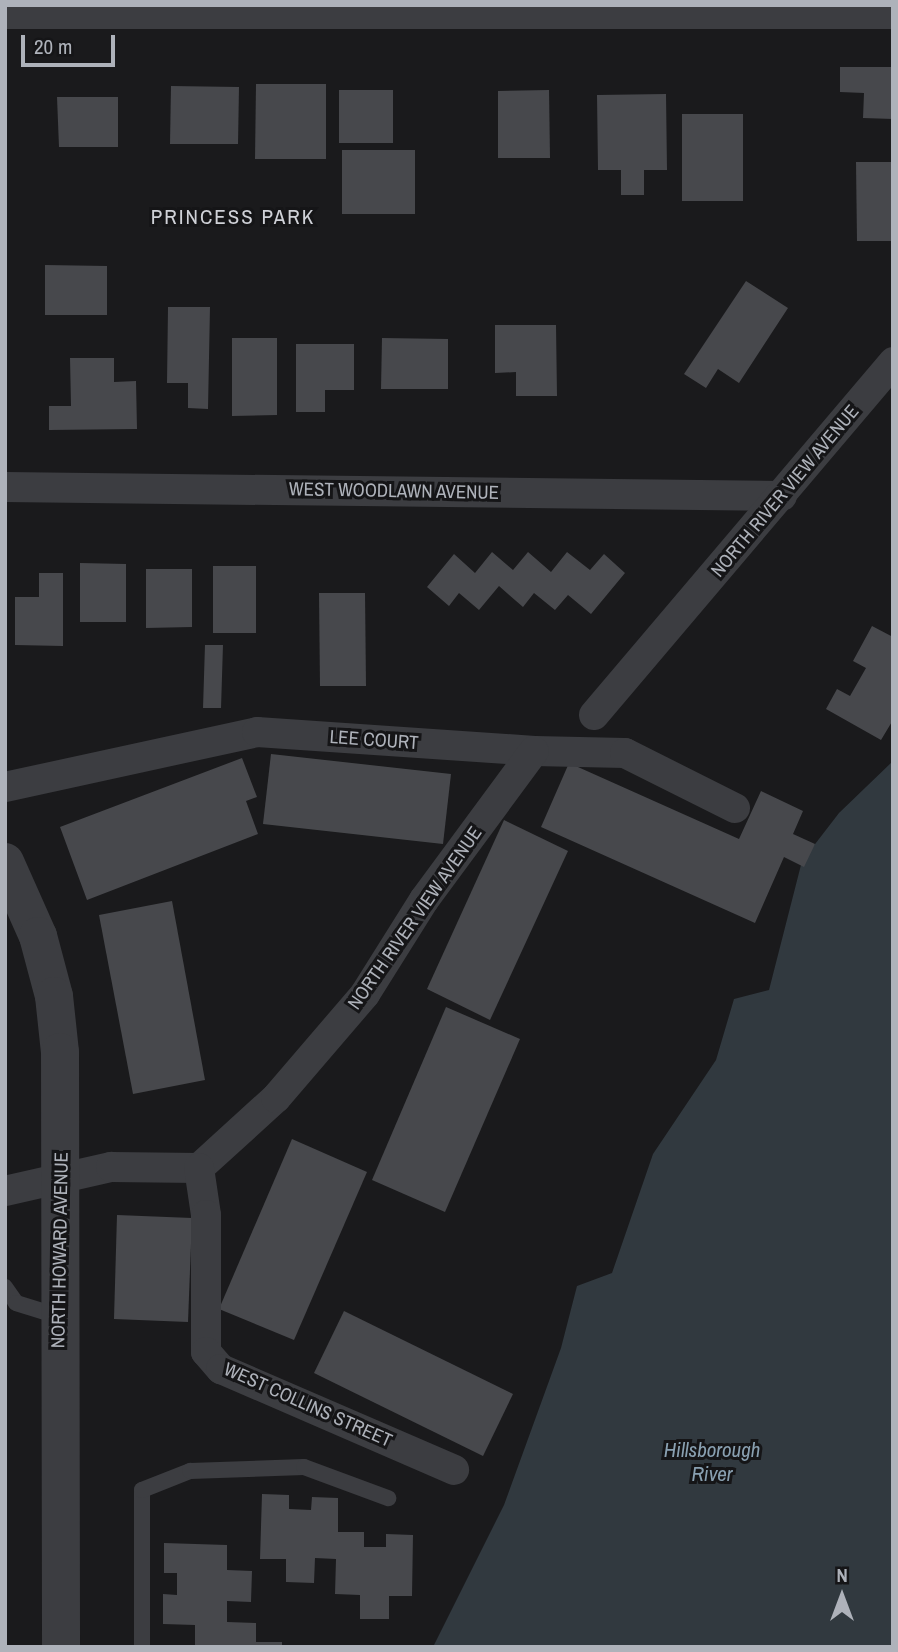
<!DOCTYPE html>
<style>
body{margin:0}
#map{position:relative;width:898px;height:1652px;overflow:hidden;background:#1a1a1c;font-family:"Archivo Narrow",sans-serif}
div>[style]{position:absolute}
.water>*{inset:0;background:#31393f}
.building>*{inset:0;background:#47484c}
.service>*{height:16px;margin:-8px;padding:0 8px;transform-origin:8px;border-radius:8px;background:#3c3d41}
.minor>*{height:30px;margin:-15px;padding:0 15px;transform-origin:15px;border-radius:15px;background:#3c3d41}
.tertiary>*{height:38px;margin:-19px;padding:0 19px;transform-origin:19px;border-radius:19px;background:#3c3d41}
span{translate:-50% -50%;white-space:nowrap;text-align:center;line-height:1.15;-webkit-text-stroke:6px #151517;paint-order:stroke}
.street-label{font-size:19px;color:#aeb2ba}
.neighbourhood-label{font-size:21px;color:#cfd1d7;letter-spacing:2px}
.water-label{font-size:21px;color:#89a0b1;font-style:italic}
.frame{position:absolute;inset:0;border:7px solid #aeb2ba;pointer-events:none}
.north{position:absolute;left:807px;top:1561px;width:70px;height:70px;-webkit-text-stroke:5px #151517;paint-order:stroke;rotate:0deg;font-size:19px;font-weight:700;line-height:28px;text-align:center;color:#aeb2ba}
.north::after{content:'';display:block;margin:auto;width:24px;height:32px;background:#aeb2ba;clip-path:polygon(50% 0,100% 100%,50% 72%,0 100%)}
.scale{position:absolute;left:21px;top:35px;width:94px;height:32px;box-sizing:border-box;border:4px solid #aeb2ba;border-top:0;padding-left:9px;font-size:21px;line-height:24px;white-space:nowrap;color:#aeb2ba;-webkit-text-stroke:5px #151517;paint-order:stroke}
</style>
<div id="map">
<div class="water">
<div style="clip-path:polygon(893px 761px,893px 1647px,433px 1647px,504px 1505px,561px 1348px,577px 1286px,612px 1273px,653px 1154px,716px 1060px,734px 999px,769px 990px,802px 861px,839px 813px)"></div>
</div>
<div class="building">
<div style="clip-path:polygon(840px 67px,893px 67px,893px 119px,863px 118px,864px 93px,840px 92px)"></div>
<div style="clip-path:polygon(256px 84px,326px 84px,326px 159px,255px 159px)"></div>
<div style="clip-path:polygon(171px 86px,239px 87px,238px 144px,170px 144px)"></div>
<div style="clip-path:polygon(339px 90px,393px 90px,393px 143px,339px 143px)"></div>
<div style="clip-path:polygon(549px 90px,550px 158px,498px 158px,498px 91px)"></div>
<div style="clip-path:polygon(666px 94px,667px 170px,644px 170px,644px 195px,621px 195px,621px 170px,598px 170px,597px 95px)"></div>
<div style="clip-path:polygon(57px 97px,118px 97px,118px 147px,59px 147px)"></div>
<div style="clip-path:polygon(682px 114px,743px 114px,743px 201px,682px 201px)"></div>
<div style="clip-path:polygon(342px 150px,415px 150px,415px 214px,342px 214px)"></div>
<div style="clip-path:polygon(856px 162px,893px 162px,893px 241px,857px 241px)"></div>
<div style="clip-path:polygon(45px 265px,107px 266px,107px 315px,45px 315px)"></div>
<div style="clip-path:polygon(746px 281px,788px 308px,739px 383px,718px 369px,706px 388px,684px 374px)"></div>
<div style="clip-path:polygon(168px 307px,210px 307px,208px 409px,188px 408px,188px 383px,167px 383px)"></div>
<div style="clip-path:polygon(495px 325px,556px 325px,557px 396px,516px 396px,516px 372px,495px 373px)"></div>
<div style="clip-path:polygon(232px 338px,277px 338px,277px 415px,232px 416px)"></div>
<div style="clip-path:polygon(382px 338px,448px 339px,448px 389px,381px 389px)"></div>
<div style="clip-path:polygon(296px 344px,354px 344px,354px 390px,325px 390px,325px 412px,296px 412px)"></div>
<div style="clip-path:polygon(70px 358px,114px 358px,114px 382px,136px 381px,137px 429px,49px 430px,49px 406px,71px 406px)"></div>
<div style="clip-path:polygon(492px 552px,513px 570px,528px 552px,551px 572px,567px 552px,590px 570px,604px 554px,625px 573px,591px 614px,568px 595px,555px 610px,534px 593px,523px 607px,499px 586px,479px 610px,459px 593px,449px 606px,427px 587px,454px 554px,475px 573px)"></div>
<div style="clip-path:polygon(80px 563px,126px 564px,126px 622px,80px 622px)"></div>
<div style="clip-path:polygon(213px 566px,256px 566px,256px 633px,213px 633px)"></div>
<div style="clip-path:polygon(146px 569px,192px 569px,192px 627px,146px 628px)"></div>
<div style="clip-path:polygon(39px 573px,63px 573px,63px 646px,15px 645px,15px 597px,39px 597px)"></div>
<div style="clip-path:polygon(319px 593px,365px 593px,366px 686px,320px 686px)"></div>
<div style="clip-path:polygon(872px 626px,893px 637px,893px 720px,881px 740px,826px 709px,837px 689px,850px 696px,866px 668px,853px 661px)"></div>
<div style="clip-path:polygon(205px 645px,223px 645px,221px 708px,203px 708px)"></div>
<div style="clip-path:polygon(271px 754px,451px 774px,443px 844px,263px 824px)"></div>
<div style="clip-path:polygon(242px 758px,257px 797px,246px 801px,258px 834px,87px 900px,60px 827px)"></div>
<div style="clip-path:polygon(569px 763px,739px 839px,761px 791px,803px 811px,793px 834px,815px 844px,804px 867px,784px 857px,755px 923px,541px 827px)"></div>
<div style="clip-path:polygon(504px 820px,568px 851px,490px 1020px,427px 989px)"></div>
<div style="clip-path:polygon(172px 901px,205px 1080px,133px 1094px,99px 915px)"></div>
<div style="clip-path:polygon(446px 1007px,520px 1039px,445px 1212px,372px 1180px)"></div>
<div style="clip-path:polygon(292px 1139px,367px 1172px,294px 1340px,219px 1309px)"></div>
<div style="clip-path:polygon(117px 1215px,192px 1218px,188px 1322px,114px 1319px)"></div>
<div style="clip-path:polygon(344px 1311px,513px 1394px,483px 1456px,314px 1373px)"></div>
<div style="clip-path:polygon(262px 1494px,289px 1495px,289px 1509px,311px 1510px,312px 1497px,338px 1498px,338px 1532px,364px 1532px,364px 1547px,386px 1547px,386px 1534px,413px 1535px,412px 1596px,389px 1596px,389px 1619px,360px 1619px,360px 1595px,335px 1594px,336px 1559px,315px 1558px,314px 1583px,286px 1582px,286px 1559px,260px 1559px)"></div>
<div style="clip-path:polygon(164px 1543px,227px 1545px,227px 1570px,252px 1571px,251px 1602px,227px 1601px,227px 1622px,256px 1623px,256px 1642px,282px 1642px,282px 1647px,195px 1647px,195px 1625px,163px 1624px,163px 1594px,177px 1595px,177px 1573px,164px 1573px)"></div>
</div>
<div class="service">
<div style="left:5px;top:1287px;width:19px;rotate:55deg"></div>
<div style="left:16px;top:1303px;width:44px;rotate:17.2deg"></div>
<div style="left:142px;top:1647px;width:157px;rotate:-90deg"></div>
<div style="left:142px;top:1490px;width:52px;rotate:-21.6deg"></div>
<div style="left:190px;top:1471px;width:114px;rotate:-2deg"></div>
<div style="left:304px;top:1467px;width:90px;rotate:20.3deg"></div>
</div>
<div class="minor">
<div style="left:5px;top:14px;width:888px"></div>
<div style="left:5px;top:487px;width:777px;rotate:0.66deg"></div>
<div style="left:594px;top:715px;width:463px;rotate:-49.7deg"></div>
<div style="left:5px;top:787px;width:258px;rotate:-12.3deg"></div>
<div style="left:257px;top:732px;width:278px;rotate:3.9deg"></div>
<div style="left:534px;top:751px;width:91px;rotate:1.3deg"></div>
<div style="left:625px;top:753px;width:123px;rotate:26.6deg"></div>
<div style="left:199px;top:1168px;width:104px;rotate:-42.3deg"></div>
<div style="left:276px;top:1098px;width:137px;rotate:-49.4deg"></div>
<div style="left:365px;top:994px;width:111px;rotate:-57.9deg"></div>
<div style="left:424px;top:900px;width:185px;rotate:-53.6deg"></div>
<div style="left:5px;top:1191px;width:109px;rotate:-12.8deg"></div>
<div style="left:111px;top:1167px;width:88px;rotate:0.7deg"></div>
<div style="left:199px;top:1168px;width:48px;rotate:81.5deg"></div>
<div style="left:206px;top:1215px;width:137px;rotate:90deg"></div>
<div style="left:206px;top:1352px;width:23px;rotate:49deg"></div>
<div style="left:221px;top:1369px;width:254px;rotate:23.4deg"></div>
</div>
<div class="tertiary">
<div style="left:5px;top:862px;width:81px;rotate:66deg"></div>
<div style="left:38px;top:936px;width:62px;rotate:75.1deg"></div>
<div style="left:54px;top:996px;width:56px;rotate:83.9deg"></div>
<div style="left:60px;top:1052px;width:595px;rotate:89.9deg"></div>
</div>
<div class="street-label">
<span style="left:394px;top:491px;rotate:1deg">WEST WOODLAWN AVENUE</span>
<span style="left:785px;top:491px;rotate:-50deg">NORTH RIVER VIEW AVENUE</span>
<span style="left:374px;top:740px;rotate:4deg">LEE COURT</span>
<span style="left:415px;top:918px;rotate:-55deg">NORTH RIVER VIEW AVENUE</span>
<span style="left:60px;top:1250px;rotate:-89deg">NORTH HOWARD AVENUE</span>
<span style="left:308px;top:1405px;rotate:24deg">WEST COLLINS STREET</span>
</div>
<div class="neighbourhood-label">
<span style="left:233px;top:217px">PRINCESS PARK</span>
</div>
<div class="water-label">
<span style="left:712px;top:1462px">Hillsborough<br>River</span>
</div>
<div class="frame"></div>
<div class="north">N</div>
<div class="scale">20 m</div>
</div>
